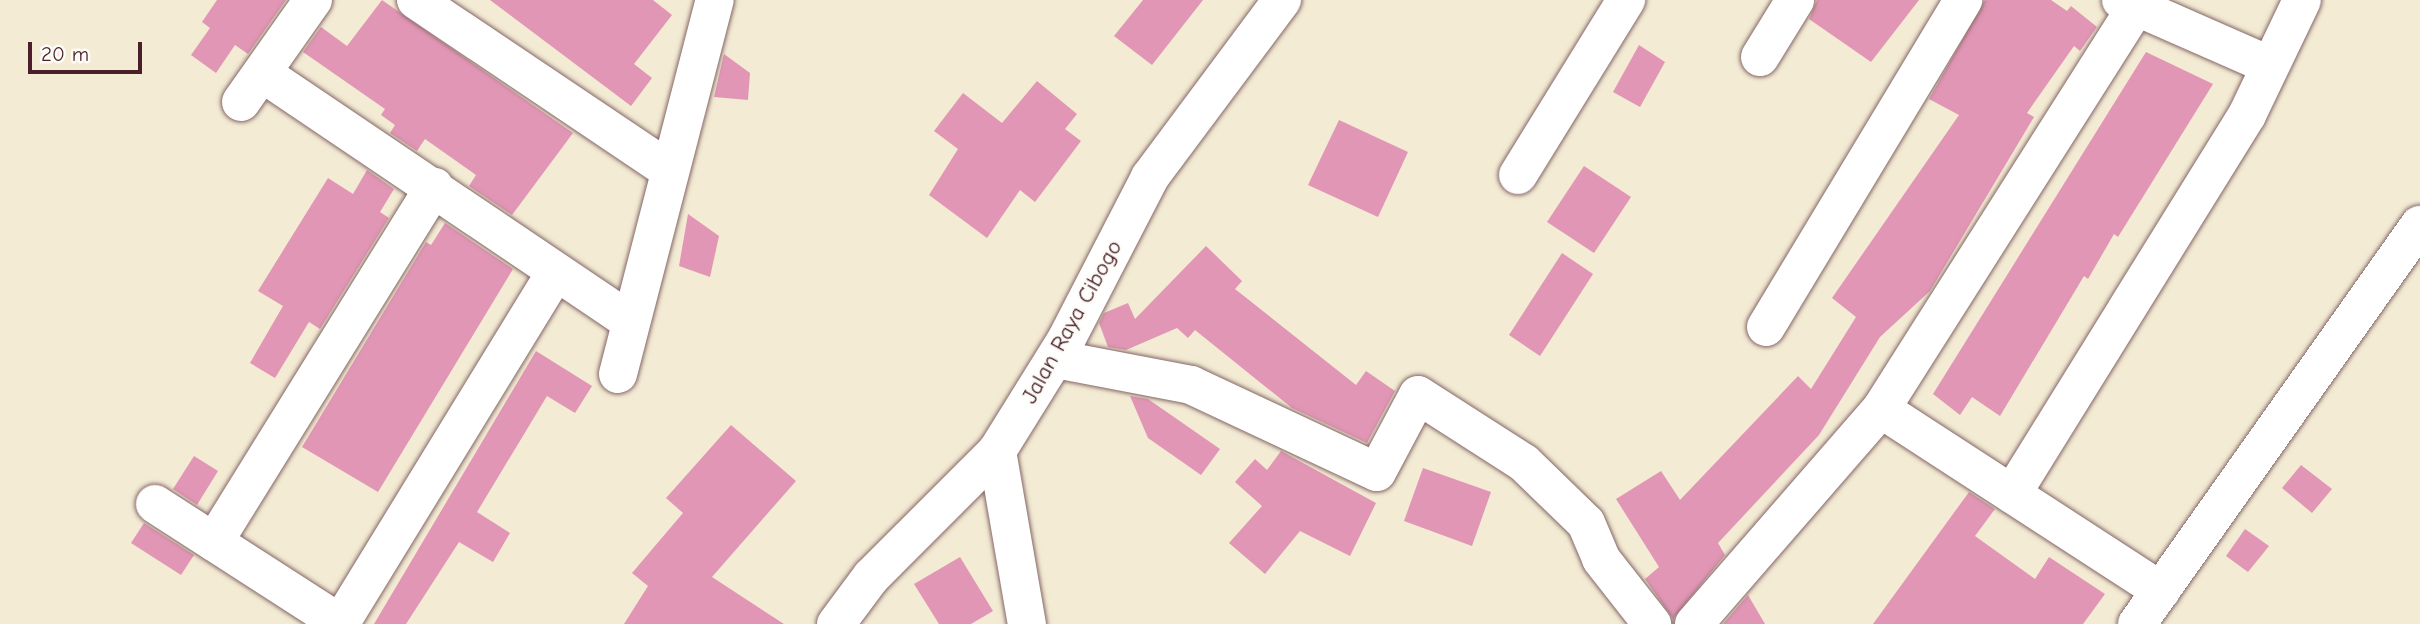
<!DOCTYPE html>
<style>
body{margin:0}
#map{position:relative;width:2420px;height:624px;overflow:hidden;background:#f3ebd4;font-family:"Comic Neue",sans-serif}
div>[style]{position:absolute}
.building>*{inset:0;background:#e196b5}
.roads{filter:drop-shadow(0 0 2px #856666) drop-shadow(0 0 2px #856666)}
.minor>*{height:38px;margin:-19px;padding:0 19px;transform-origin:19px;border-radius:19px;background:#fff}
span{translate:-50% -50%;white-space:nowrap;text-align:center;line-height:1.15;-webkit-text-stroke:5px #fdfcf7;paint-order:stroke}
.street-label{font-size:23px;color:#4a1f2b}
.scale{position:absolute;left:28px;top:42px;width:114px;height:32px;box-sizing:border-box;border:4px solid #4a1f2b;border-top:0;padding-left:9px;font-size:21px;line-height:24px;white-space:nowrap;color:#4a1f2b;-webkit-text-stroke:5px #fdfcf7;paint-order:stroke}
</style>
<div id="map">
<div class="building">
<div style="clip-path:polygon(217px 0,286px 0,248px 54px,235px 45px,216px 73px,191px 55px,210px 28px,202px 22px)"></div>
<div style="clip-path:polygon(382px 0,573px 133px,512px 215px,469px 186px,476px 175px,425px 139px,417px 151px,390px 133px,395px 125px,381px 115px,385px 109px,303px 52px,321px 27px,347px 46px)"></div>
<div style="clip-path:polygon(490px 0,653px 0,672px 15px,634px 64px,652px 78px,631px 106px)"></div>
<div style="clip-path:polygon(1143px 0,1203px 0,1152px 65px,1114px 36px)"></div>
<div style="clip-path:polygon(1817px 0,1919px 0,1871px 62px,1809px 19px)"></div>
<div style="clip-path:polygon(1985px 0,2051px 0,2067px 11px,2071px 6px,2097px 27px,2080px 51px,2074px 46px,2027px 113px,2034px 117px,1930px 291px,1880px 337px,1819px 435px,1718px 543px,1725px 555px,1673px 619px,1645px 579px,1659px 567px,1616px 499px,1661px 471px,1680px 500px,1798px 376px,1811px 389px,1856px 317px,1832px 298px,1959px 115px,1929px 99px)"></div>
<div style="clip-path:polygon(1639px 45px,1665px 62px,1640px 107px,1613px 92px)"></div>
<div style="clip-path:polygon(2146px 52px,2213px 84px,2118px 237px,2114px 234px,2088px 279px,2084px 276px,2000px 416px,1972px 397px,1960px 415px,1933px 394px)"></div>
<div style="clip-path:polygon(724px 54px,750px 73px,748px 100px,714px 97px)"></div>
<div style="clip-path:polygon(1037px 81px,1077px 114px,1065px 129px,1081px 141px,1035px 202px,1020px 190px,987px 238px,929px 195px,958px 149px,934px 131px,963px 93px,1002px 123px)"></div>
<div style="clip-path:polygon(1339px 120px,1408px 152px,1378px 217px,1308px 185px)"></div>
<div style="clip-path:polygon(1584px 166px,1631px 197px,1594px 253px,1547px 222px)"></div>
<div style="clip-path:polygon(367px 170px,394px 189px,380px 212px,389px 218px,320px 329px,309px 322px,275px 378px,250px 363px,283px 306px,258px 291px,328px 178px,353px 194px)"></div>
<div style="clip-path:polygon(688px 214px,719px 236px,710px 277px,679px 266px)"></div>
<div style="clip-path:polygon(445px 223px,513px 269px,378px 492px,302px 447px,426px 242px,431px 245px)"></div>
<div style="clip-path:polygon(1206px 246px,1242px 281px,1235px 289px,1356px 385px,1366px 371px,1395px 391px,1367px 443px,1292px 408px,1195px 330px,1188px 338px,1177px 328px,1126px 350px,1108px 347px,1099px 323px,1104px 313px,1128px 303px,1135px 319px)"></div>
<div style="clip-path:polygon(1562px 253px,1593px 274px,1540px 356px,1509px 335px)"></div>
<div style="clip-path:polygon(536px 351px,592px 386px,575px 413px,547px 396px,477px 512px,510px 533px,493px 562px,459px 542px,406px 624px,374px 624px)"></div>
<div style="clip-path:polygon(1130px 396px,1148px 399px,1220px 449px,1201px 475px,1148px 438px)"></div>
<div style="clip-path:polygon(731px 425px,796px 481px,712px 577px,784px 624px,624px 624px,648px 586px,632px 573px,683px 513px,666px 498px)"></div>
<div style="clip-path:polygon(1281px 451px,1376px 503px,1350px 556px,1300px 531px,1265px 574px,1229px 543px,1262px 506px,1235px 482px,1255px 459px,1267px 470px)"></div>
<div style="clip-path:polygon(194px 456px,218px 471px,197px 505px,173px 489px)"></div>
<div style="clip-path:polygon(2301px 465px,2332px 489px,2312px 513px,2282px 488px)"></div>
<div style="clip-path:polygon(1423px 468px,1491px 492px,1472px 546px,1404px 521px)"></div>
<div style="clip-path:polygon(1969px 492px,1995px 509px,1975px 536px,2035px 579px,2049px 557px,2105px 594px,2083px 624px,1873px 624px)"></div>
<div style="clip-path:polygon(144px 523px,194px 555px,181px 575px,131px 543px)"></div>
<div style="clip-path:polygon(2245px 529px,2269px 546px,2248px 572px,2226px 556px)"></div>
<div style="clip-path:polygon(960px 557px,993px 611px,971px 624px,939px 624px,914px 584px)"></div>
<div style="clip-path:polygon(1748px 595px,1765px 624px,1723px 624px)"></div>
</div>
<div class="roads">
<div class="minor">
<div style="left:416px;top:0;width:305px;rotate:33.9deg"></div>
<div style="left:2121px;top:0;width:159px;rotate:23.7deg"></div>
<div style="left:1760px;top:57px;width:67px;rotate:-58.4deg"></div>
<div style="left:262px;top:73px;width:443px;rotate:34deg"></div>
<div style="left:241px;top:102px;width:125px;rotate:-54.8deg"></div>
<div style="left:1518px;top:175px;width:206px;rotate:-58.3deg"></div>
<div style="left:1766px;top:327px;width:382px;rotate:-58.9deg"></div>
<div style="left:1055px;top:359px;width:138px;rotate:10.8deg"></div>
<div style="left:1191px;top:385px;width:205px;rotate:25.1deg"></div>
<div style="left:1377px;top:472px;width:87px;rotate:-62deg"></div>
<div style="left:1418px;top:395px;width:126px;rotate:32.7deg"></div>
<div style="left:1524px;top:463px;width:86px;rotate:44.1deg"></div>
<div style="left:1586px;top:523px;width:39px;rotate:67deg"></div>
<div style="left:1601px;top:559px;width:83px;rotate:51.9deg"></div>
<div style="left:618px;top:374px;width:386px;rotate:-75.5deg"></div>
<div style="left:1881px;top:409px;width:334px;rotate:33deg"></div>
<div style="left:997px;top:451px;width:176px;rotate:80.2deg"></div>
<div style="left:2012px;top:494px;width:446px;rotate:-58.2deg"></div>
<div style="left:2247px;top:115px;width:127px;rotate:-64.4deg"></div>
<div style="left:155px;top:504px;width:221px;rotate:32.8deg"></div>
<div style="left:214px;top:542px;width:418px;rotate:-58.2deg"></div>
<div style="left:340px;top:624px;width:413px;rotate:-58.5deg"></div>
<div style="left:836px;top:624px;width:59px;rotate:-53.3deg"></div>
<div style="left:871px;top:577px;width:178px;rotate:-45deg"></div>
<div style="left:997px;top:451px;width:131px;rotate:-58.1deg"></div>
<div style="left:1066px;top:340px;width:183px;rotate:-62.7deg"></div>
<div style="left:1150px;top:177px;width:221px;rotate:-53.3deg"></div>
<div style="left:1694px;top:624px;width:285px;rotate:-49deg"></div>
<div style="left:1881px;top:409px;width:478px;rotate:-57.6deg"></div>
<div style="left:2137px;top:624px;width:489px;rotate:-54.7deg"></div>
</div>
</div>
<div class="street-label">
<span style="left:1072px;top:322px;rotate:-61deg">Jalan Raya Cibogo</span>
</div>
<div class="scale">20 m</div>
</div>
